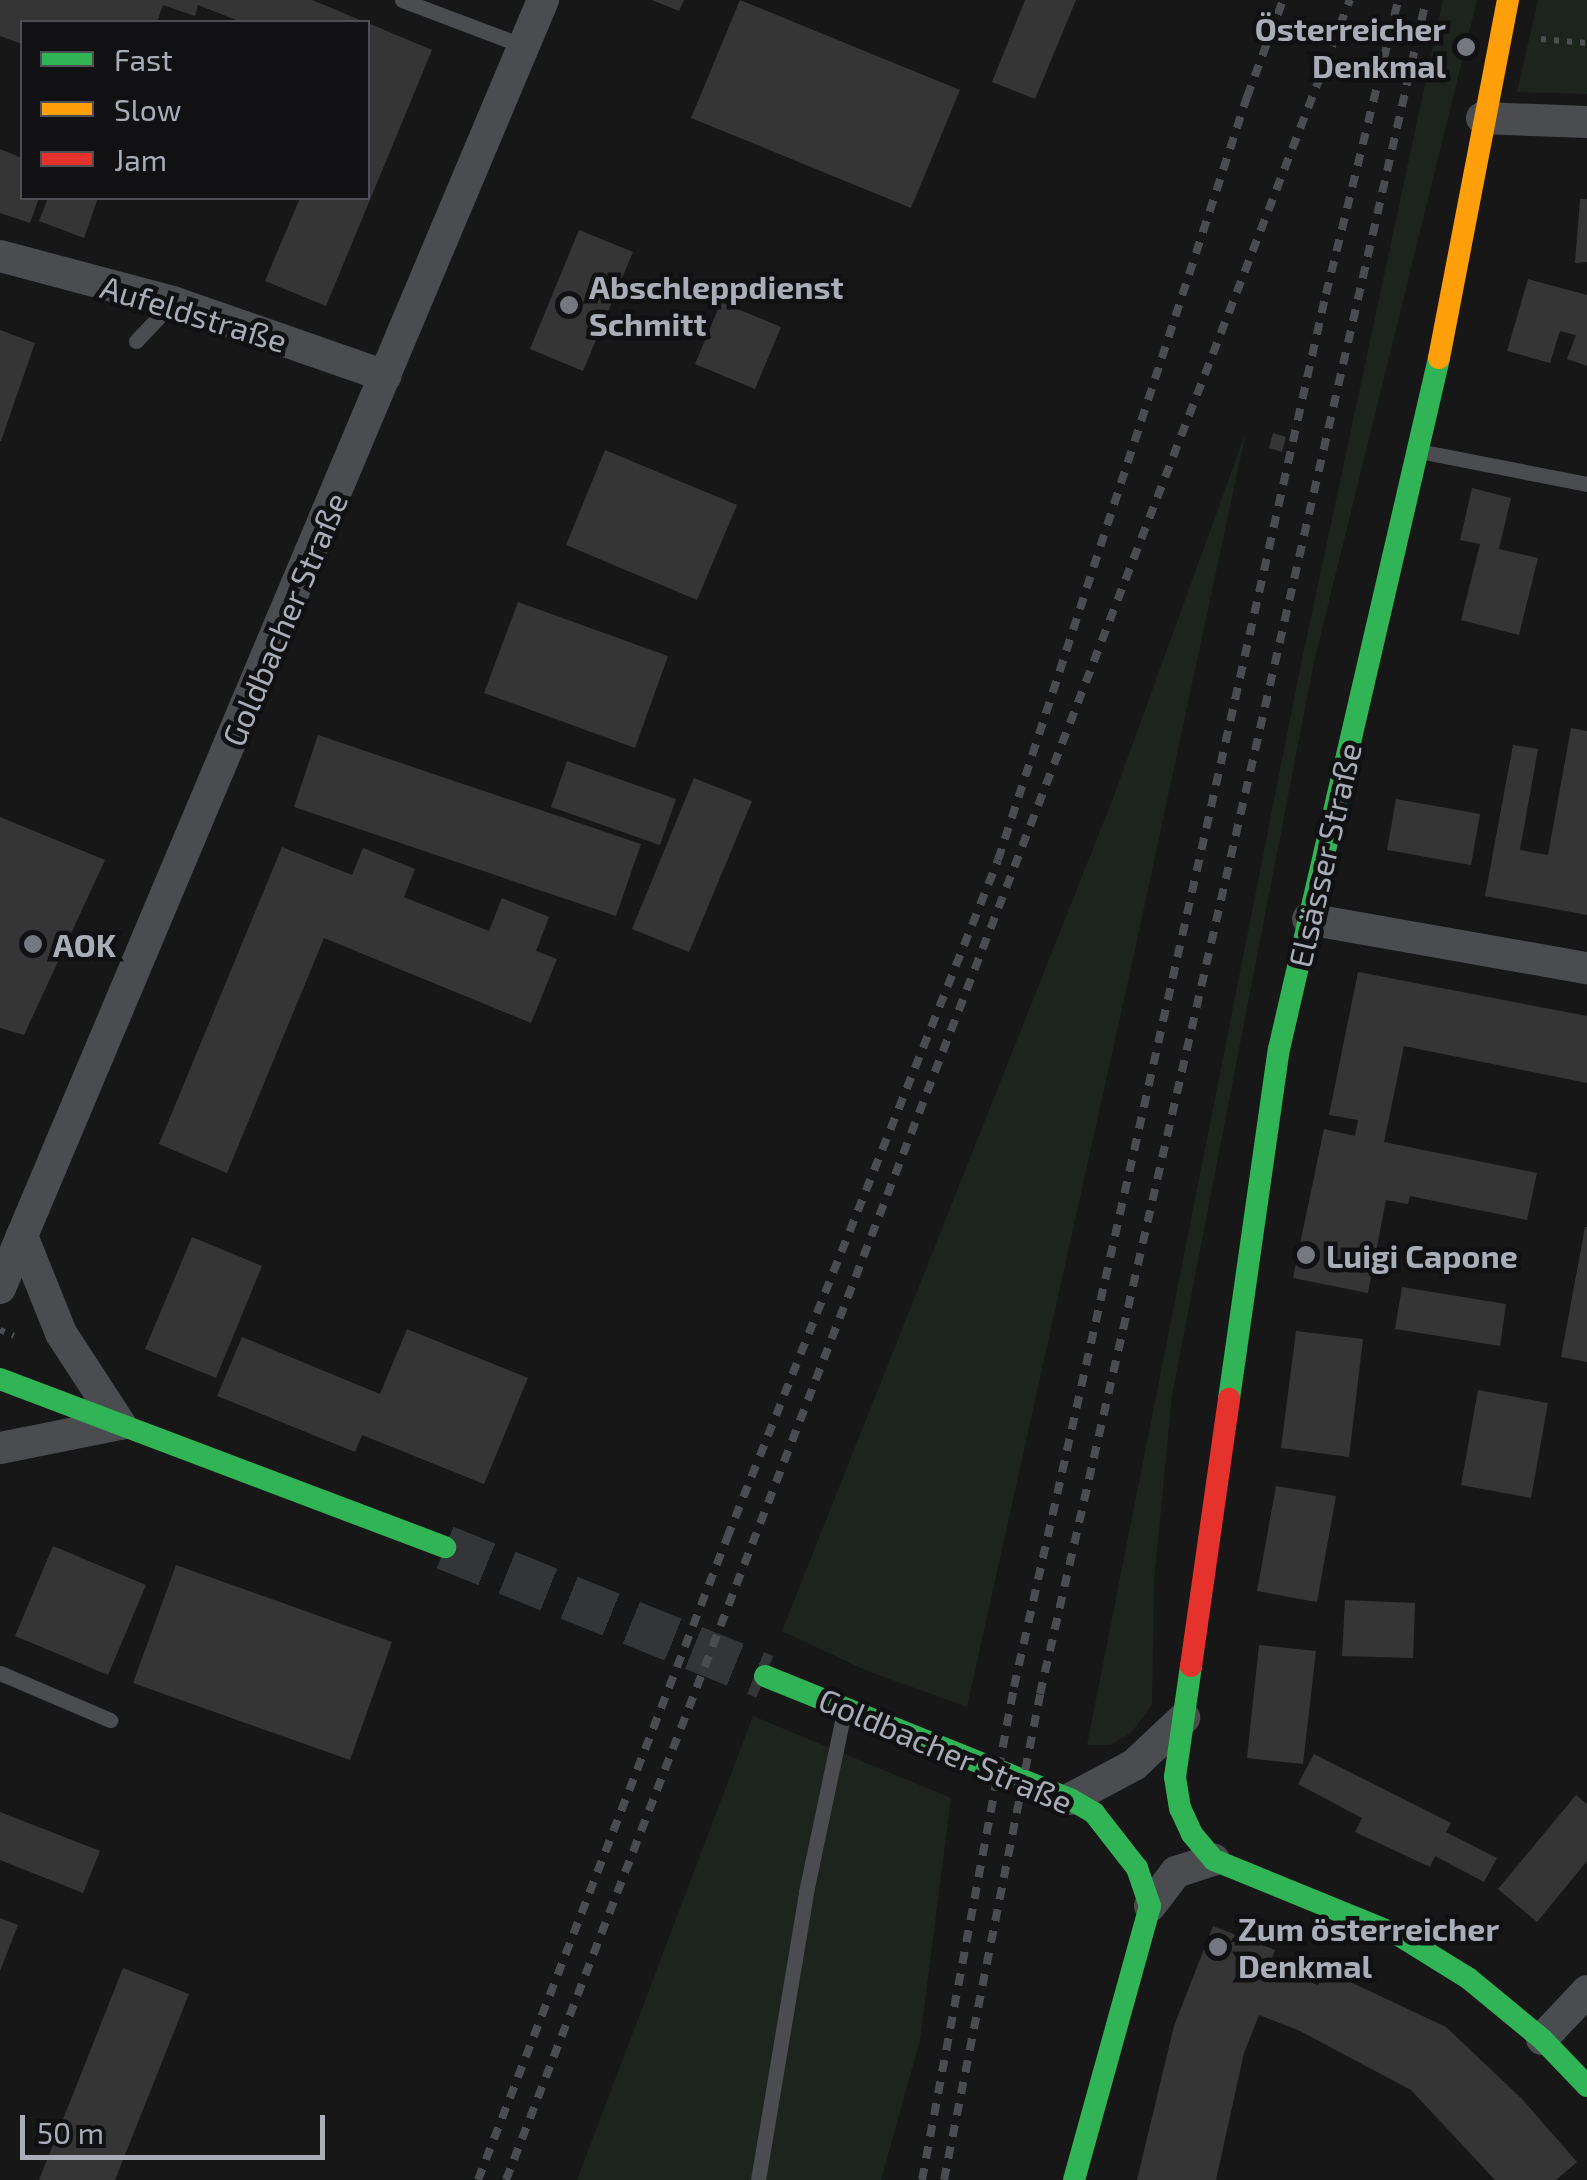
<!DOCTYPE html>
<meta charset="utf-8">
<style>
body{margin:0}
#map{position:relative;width:1587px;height:2180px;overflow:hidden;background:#171717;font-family:"Exo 2",sans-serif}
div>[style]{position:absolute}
.green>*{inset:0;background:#1d241e}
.building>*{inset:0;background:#353536}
.secondary-tunnel>*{height:45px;margin-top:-22.5px;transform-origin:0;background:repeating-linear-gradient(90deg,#343537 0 45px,transparent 0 67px)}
.path>*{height:6px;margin-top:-3px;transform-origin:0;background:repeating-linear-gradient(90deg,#4d4e52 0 5px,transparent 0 13px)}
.lane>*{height:15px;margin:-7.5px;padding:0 7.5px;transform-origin:7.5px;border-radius:7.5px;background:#4b4c50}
.street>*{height:32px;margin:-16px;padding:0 16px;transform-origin:16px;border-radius:16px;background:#4b4c50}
.fast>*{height:22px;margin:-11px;padding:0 11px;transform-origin:11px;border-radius:11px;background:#30b455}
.slow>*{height:22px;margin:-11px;padding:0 11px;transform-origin:11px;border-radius:11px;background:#ff9f0a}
.jam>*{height:22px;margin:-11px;padding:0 11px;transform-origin:11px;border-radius:11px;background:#e5322d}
.rail>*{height:8px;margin-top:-4px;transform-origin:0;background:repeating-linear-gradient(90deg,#4b4c4f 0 12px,transparent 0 22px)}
.dots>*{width:28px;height:28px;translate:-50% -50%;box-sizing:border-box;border:5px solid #111113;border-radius:50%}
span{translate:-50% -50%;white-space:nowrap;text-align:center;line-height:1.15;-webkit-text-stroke:9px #111113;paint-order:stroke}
.poi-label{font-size:32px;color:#a8adb8;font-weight:700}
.right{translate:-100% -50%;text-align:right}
.left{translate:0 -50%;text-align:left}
.street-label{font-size:32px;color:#a8adb8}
.legend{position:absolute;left:20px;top:20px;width:350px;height:180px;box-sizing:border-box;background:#111113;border:2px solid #4d4f55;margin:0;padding:12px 18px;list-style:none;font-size:30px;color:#a8adb8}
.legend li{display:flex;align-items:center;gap:20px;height:50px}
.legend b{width:50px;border:2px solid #4d4f55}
.scale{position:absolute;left:20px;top:2115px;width:305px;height:45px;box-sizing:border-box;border:5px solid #a8adb8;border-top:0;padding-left:12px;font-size:30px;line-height:35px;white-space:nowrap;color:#a8adb8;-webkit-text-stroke:8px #111113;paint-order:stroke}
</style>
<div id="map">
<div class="green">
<div style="clip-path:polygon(1443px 0,1477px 0,1314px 662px,1172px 1395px,1154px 1582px,1152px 1705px,1131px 1733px,1110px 1745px,1087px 1745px,1301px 664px)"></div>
<div style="clip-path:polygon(1538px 0,1587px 0,1587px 94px,1517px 92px)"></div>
<div style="clip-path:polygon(1246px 432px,1138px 936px,967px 1707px,865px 1670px,782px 1631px,1112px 801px)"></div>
<div style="clip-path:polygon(753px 1716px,951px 1798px,920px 2040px,881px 2180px,577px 2180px)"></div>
</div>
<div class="building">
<div style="clip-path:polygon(0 0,312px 0,365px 22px,241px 22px,198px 5px,195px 16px,163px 5px,157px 22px,22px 22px,22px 44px,0 36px)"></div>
<div style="clip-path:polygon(652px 0,684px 0,679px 11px)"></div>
<div style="clip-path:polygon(740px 0,960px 90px,911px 208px,691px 118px)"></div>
<div style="clip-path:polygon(1025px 0,1076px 0,1035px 99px,992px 82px)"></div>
<div style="clip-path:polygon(368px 23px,432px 50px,326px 306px,265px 281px,300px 198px,368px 198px)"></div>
<div style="clip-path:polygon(0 149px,22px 158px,22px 198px,39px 198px,30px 223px,0 213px)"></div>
<div style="clip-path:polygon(48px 198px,98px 198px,84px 238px,39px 221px)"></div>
<div style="clip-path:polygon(1580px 199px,1587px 199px,1587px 262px,1575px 263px)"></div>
<div style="clip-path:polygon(579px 230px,633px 252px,583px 371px,530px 349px)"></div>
<div style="clip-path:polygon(1528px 279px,1587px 295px,1587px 366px,1567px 359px,1576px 335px,1560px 331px,1550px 363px,1507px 351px)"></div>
<div style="clip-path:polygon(721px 302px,781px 327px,755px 389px,695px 364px)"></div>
<div style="clip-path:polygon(0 330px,35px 343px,1px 441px,0 441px)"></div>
<div style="clip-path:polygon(1273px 433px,1286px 437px,1282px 452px,1269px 448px)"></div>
<div style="clip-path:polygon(605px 450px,737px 505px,697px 600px,566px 545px)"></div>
<div style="clip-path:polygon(1472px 488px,1511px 498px,1499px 549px,1538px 558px,1519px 635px,1461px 620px,1480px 544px,1460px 540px)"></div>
<div style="clip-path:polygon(518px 602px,668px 656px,635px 748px,484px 693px)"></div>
<div style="clip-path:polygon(1571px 728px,1587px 731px,1587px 915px,1485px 896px,1513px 745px,1538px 749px,1520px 850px,1548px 855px)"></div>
<div style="clip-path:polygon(318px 735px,641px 844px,616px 916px,294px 807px)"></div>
<div style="clip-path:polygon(567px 761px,676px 799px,660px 845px,551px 807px)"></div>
<div style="clip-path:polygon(694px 778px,752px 801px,689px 952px,632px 929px)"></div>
<div style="clip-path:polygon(1396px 799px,1480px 814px,1471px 865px,1387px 850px)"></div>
<div style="clip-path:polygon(0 817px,105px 860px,24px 1035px,0 1028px)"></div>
<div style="clip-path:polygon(282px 847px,352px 875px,363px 848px,415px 869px,404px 897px,489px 931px,502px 898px,549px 917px,536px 951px,557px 959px,531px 1023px,324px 938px,227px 1173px,159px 1144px)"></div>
<div style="clip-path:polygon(1358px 972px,1587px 1016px,1587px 1083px,1404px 1046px,1384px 1142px,1537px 1173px,1527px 1220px,1410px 1196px,1408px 1204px,1386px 1200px,1368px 1293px,1293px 1278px,1324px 1129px,1355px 1136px,1358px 1120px,1329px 1115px)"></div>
<div style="clip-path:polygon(1585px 1227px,1587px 1227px,1587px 1362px,1561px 1357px)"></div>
<div style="clip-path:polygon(192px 1237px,262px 1266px,216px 1378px,145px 1349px)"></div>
<div style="clip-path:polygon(1402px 1287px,1506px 1304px,1500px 1346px,1395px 1329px)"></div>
<div style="clip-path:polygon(407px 1329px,528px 1378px,484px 1484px,362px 1435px,355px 1452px,217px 1396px,242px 1337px,380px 1394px)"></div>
<div style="clip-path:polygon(1296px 1331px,1363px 1339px,1349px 1457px,1281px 1448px)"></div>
<div style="clip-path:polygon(1478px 1390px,1548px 1403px,1531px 1498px,1461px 1485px)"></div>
<div style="clip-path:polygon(1276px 1486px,1336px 1496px,1317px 1602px,1257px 1591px)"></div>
<div style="clip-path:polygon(53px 1546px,146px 1585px,108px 1675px,15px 1636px)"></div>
<div style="clip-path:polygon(176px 1565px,392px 1642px,350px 1760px,133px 1683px)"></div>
<div style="clip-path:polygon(1345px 1600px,1415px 1603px,1413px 1658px,1342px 1656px)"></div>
<div style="clip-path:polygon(1259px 1645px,1316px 1651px,1303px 1764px,1247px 1758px)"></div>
<div style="clip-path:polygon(1314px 1754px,1451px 1823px,1446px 1832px,1497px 1858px,1484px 1882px,1435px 1856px,1430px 1867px,1355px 1832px,1362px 1818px,1298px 1784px)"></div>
<div style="clip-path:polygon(1576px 1795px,1587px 1804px,1587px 1861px,1537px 1922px,1498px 1889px)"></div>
<div style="clip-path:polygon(0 1812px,100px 1851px,83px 1893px,0 1860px)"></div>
<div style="clip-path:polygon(0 1918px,18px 1925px,0 1971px)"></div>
<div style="clip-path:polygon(1213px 1926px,1275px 1950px,1269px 1966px,1318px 1985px,1325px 1970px,1446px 2027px,1522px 2099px,1577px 2162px,1556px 2180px,1495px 2180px,1411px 2090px,1300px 2031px,1259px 2015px,1244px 2053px,1216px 2180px,1137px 2180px,1174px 2026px)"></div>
<div style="clip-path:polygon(123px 1968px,189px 1994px,115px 2180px,39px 2180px)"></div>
</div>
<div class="secondary-tunnel">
<div style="left:445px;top:1547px;width:345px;rotate:22deg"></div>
</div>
<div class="path">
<div style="left:1541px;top:39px;width:46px;rotate:5deg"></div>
<div style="left:0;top:1330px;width:15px;rotate:23deg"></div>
</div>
<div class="lane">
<div style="left:402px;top:0;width:130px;rotate:20.7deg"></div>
<div style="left:136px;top:341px;width:54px;rotate:-46.5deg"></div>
<div style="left:1424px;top:452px;width:166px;rotate:11.1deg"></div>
<div style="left:0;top:1673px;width:120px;rotate:23.1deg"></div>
<div style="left:758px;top:2180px;width:292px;rotate:-80.5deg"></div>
<div style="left:806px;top:1892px;width:184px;rotate:-78.1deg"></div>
</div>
<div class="street">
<div style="left:1482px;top:118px;width:105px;rotate:2.2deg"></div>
<div style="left:0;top:256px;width:179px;rotate:14.9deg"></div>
<div style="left:173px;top:302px;width:225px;rotate:19.2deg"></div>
<div style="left:1308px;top:919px;width:283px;rotate:10deg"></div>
<div style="left:0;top:1288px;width:1398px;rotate:-67.14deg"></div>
<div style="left:0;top:1448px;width:122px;rotate:-11.3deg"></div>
<div style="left:120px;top:1424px;width:108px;rotate:-123deg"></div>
<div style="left:61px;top:1333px;width:105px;rotate:-111.9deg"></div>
<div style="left:1070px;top:1799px;width:72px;rotate:-28deg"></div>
<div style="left:1134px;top:1765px;width:69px;rotate:-43.2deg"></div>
<div style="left:1150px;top:1906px;width:43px;rotate:-52.6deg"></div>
<div style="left:1176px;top:1872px;width:40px;rotate:-18deg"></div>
<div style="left:1542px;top:2039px;width:66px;rotate:-46.8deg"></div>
</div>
<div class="fast">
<div style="left:0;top:1379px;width:476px;rotate:20.7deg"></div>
<div style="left:1229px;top:1399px;width:354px;rotate:-81.9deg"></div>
<div style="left:1279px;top:1049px;width:709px;rotate:-76.96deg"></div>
<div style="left:1191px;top:1666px;width:112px;rotate:98.2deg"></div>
<div style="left:1175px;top:1777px;width:31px;rotate:81deg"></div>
<div style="left:1180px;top:1808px;width:29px;rotate:65deg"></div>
<div style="left:1192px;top:1834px;width:34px;rotate:50deg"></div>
<div style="left:1214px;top:1860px;width:201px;rotate:22.2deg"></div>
<div style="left:1400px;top:1936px;width:80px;rotate:31.7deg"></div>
<div style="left:1468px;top:1978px;width:96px;rotate:39.5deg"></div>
<div style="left:1542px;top:2039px;width:65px;rotate:46.2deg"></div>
<div style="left:765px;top:1676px;width:329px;rotate:22deg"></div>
<div style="left:1070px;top:1799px;width:28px;rotate:30deg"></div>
<div style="left:1094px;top:1813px;width:70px;rotate:52deg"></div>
<div style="left:1137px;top:1868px;width:40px;rotate:71.1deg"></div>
<div style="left:1150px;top:1906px;width:284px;rotate:105.5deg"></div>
</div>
<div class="slow">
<div style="left:1439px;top:358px;width:365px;rotate:-79.1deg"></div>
</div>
<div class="jam">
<div style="left:1191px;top:1666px;width:270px;rotate:-81.9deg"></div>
</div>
<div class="rail">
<div style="left:478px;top:2180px;width:689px;rotate:-68.8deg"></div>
<div style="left:727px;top:1538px;width:730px;rotate:-68.21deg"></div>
<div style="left:998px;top:860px;width:803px;rotate:-71.93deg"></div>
<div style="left:1247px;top:97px;width:103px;rotate:-69.6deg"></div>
<div style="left:506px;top:2180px;width:2338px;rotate:-68.84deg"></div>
<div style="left:922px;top:2180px;width:502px;rotate:-79.43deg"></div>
<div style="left:1014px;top:1687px;width:1428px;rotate:-77.38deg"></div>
<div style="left:1326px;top:294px;width:303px;rotate:-76.2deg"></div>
<div style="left:944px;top:2180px;width:495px;rotate:-78.8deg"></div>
<div style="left:1040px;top:1694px;width:1737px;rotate:-77.16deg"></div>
</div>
<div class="dots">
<div style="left:1466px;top:47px;background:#757880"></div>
<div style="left:569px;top:305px;background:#757880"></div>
<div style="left:33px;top:944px;background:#757880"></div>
<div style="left:1306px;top:1255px;background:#757880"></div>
<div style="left:1218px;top:1947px;background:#757880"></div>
</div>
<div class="poi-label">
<span class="right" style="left:1446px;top:47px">Österreicher<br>Denkmal</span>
<span class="left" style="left:589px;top:305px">Abschleppdienst<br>Schmitt</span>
<span class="left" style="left:53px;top:944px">AOK</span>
<span class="left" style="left:1326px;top:1255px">Luigi Capone</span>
<span class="left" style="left:1238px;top:1947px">Zum österreicher<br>Denkmal</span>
</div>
<div class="street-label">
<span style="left:194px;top:313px;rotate:17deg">Aufeldstraße</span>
<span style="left:284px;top:619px;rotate:-67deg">Goldbacher Straße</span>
<span style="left:1324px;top:855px;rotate:-77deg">Elsässer Straße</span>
<span style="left:946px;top:1750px;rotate:23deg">Goldbacher Straße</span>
</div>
<ul class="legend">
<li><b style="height:12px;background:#30b455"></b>Fast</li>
<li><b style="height:12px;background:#ff9f0a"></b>Slow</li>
<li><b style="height:12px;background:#e5322d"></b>Jam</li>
</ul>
<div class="scale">50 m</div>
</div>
